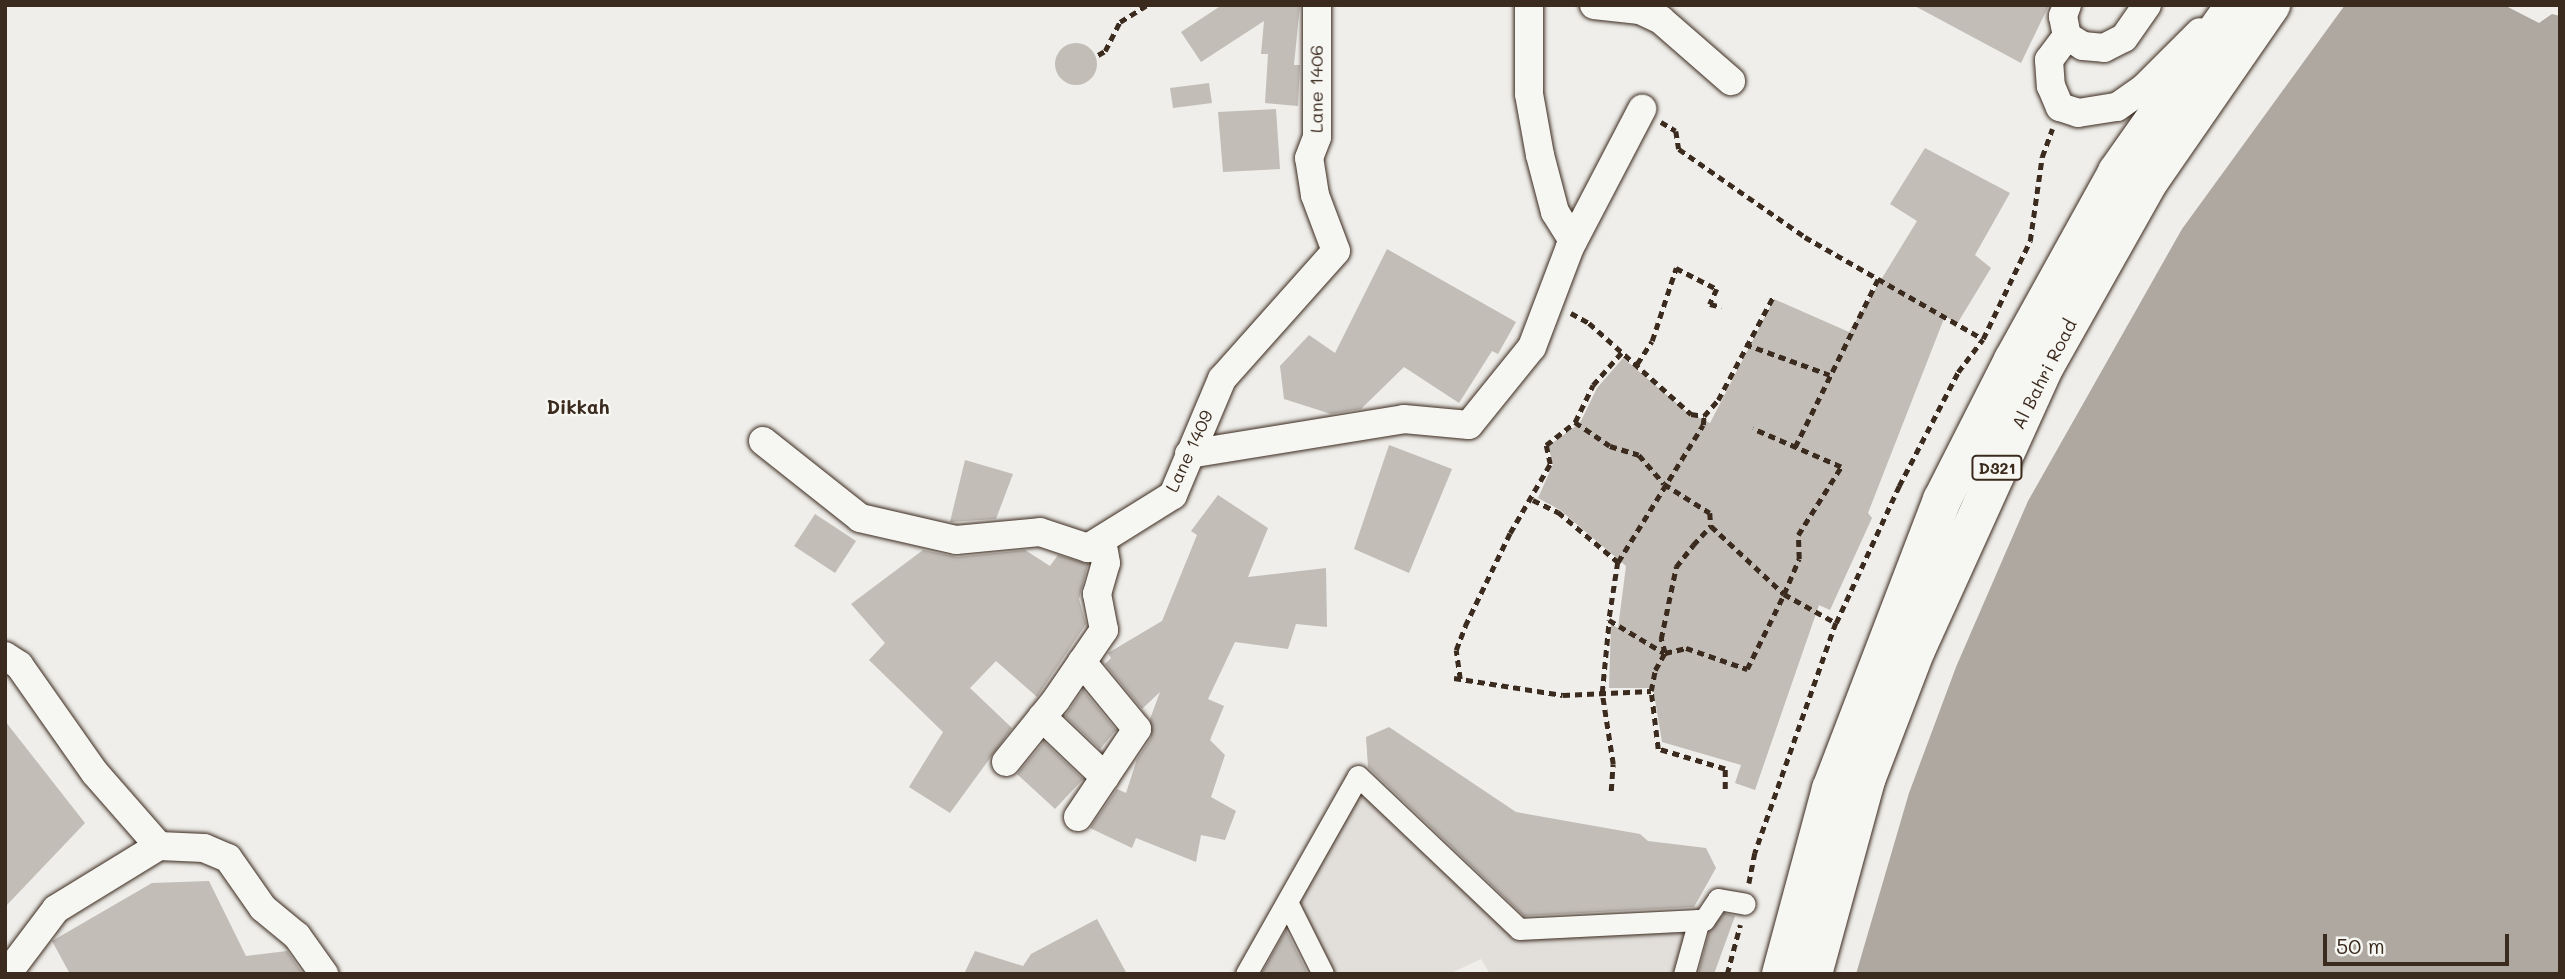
<!DOCTYPE html>
<style>
body{margin:0}
#map{position:relative;width:2565px;height:979px;overflow:hidden;background:#efeeea;font-family:Mali,sans-serif}
div>[style]{position:absolute}
.built>*{inset:0;background:#e2dfdb}
.water>*{inset:0;background:#afa8a1}
.building>*{inset:0;background:#c2bdb7}
.round{border-radius:50%}
.path>*{height:4.5px;margin-top:-2.25px;transform-origin:0;background:repeating-linear-gradient(90deg,#3b2a1e 0 7px,transparent 0 12px)}
.roads{filter:drop-shadow(0 0 2px #3b2a1e) drop-shadow(0 0 2px #3b2a1e)}
.pedestrian>*{height:21px;margin:-10.5px;padding:0 10.5px;transform-origin:10.5px;border-radius:10.5px;background:#f6f6f2}
.minor>*{height:28px;margin:-14px;padding:0 14px;transform-origin:14px;border-radius:14px;background:#f6f6f2}
.primary>*{height:38px;margin:-19px;padding:0 19px;transform-origin:19px;border-radius:19px;background:#f6f6f2}
span{translate:-50% -50%;white-space:nowrap;text-align:center;line-height:1.15;-webkit-text-stroke:5px #f6f6f2;paint-order:stroke}
.shield-label span{padding:2px 5px;background:#f6f6f2;border:2px solid;border-radius:5px;-webkit-text-stroke-width:0}
.shield-label{font-size:16px;color:#3b2a1e;font-weight:700}
.street-label{font-size:18px;color:#3b2a1e}
.neighbourhood-label{font-size:19px;color:#3b2a1e;font-weight:700}
.frame{position:absolute;inset:0;border:7px solid #3b2a1e;pointer-events:none}
.scale{position:absolute;left:2323px;top:934px;width:186px;height:32px;box-sizing:border-box;border:4px solid #3b2a1e;border-top:0;padding-left:9px;font-size:21px;line-height:24px;white-space:nowrap;color:#3b2a1e;-webkit-text-stroke:5px #f6f6f2;paint-order:stroke}
</style>
<div id="map">
<div class="built">
<div style="clip-path:polygon(1361px 784px,1519px 929px,1699px 920px,1681px 974px,1490px 974px,1481px 959px,1449px 974px,1325px 974px,1288px 899px)"></div>
</div>
<div class="water">
<div style="clip-path:polygon(2345px 5px,2504px 5px,2539px 23px,2552px 14px,2560px 16px,2560px 974px,1856px 974px,1909px 793px,1956px 667px,2028px 501px,2182px 229px)"></div>
</div>
<div class="building">
<div style="clip-path:polygon(1222px 5px,1300px 5px,1294px 65px,1300px 65px,1298px 106px,1265px 103px,1268px 54px,1261px 54px,1264px 21px,1201px 62px,1181px 32px)"></div>
<div style="clip-path:polygon(1913px 5px,2049px 5px,2021px 63px)"></div>
<div class="round" style="left:1055px;top:43px;width:42px;height:42px"></div>
<div style="clip-path:polygon(1209px 83px,1212px 103px,1173px 108px,1170px 88px)"></div>
<div style="clip-path:polygon(1276px 109px,1280px 169px,1223px 172px,1218px 112px)"></div>
<div style="clip-path:polygon(1925px 148px,2010px 193px,1975px 255px,1991px 268px,1957px 324px,1945px 316px,1868px 513px,1872px 518px,1830px 610px,1819px 605px,1755px 790px,1735px 783px,1741px 765px,1662px 742px,1653px 688px,1609px 688px,1611px 624px,1618px 628px,1626px 566px,1560px 510px,1538px 498px,1553px 464px,1548px 446px,1580px 423px,1597px 388px,1623px 358px,1687px 412px,1710px 423px,1774px 299px,1849px 332px,1917px 221px,1890px 204px)"></div>
<div style="clip-path:polygon(1387px 249px,1516px 322px,1498px 354px,1492px 351px,1459px 403px,1404px 367px,1361px 409px,1331px 414px,1284px 399px,1280px 366px,1309px 335px,1335px 353px)"></div>
<div style="clip-path:polygon(1389px 445px,1452px 469px,1409px 573px,1354px 549px)"></div>
<div style="clip-path:polygon(965px 460px,1013px 474px,996px 519px,950px 522px)"></div>
<div style="clip-path:polygon(1218px 495px,1268px 528px,1248px 577px,1326px 568px,1327px 627px,1296px 624px,1288px 649px,1235px 642px,1208px 699px,1224px 706px,1210px 740px,1225px 755px,1211px 797px,1236px 811px,1225px 840px,1201px 835px,1196px 862px,1136px 838px,1132px 848px,1090px 828px,1117px 789px,1126px 793px,1137px 759px,1151px 738px,1150px 719px,1160px 692px,1142px 709px,1105px 664px,1111px 658px,1108px 653px,1162px 621px,1197px 535px,1191px 531px)"></div>
<div style="clip-path:polygon(815px 514px,856px 541px,835px 573px,794px 546px)"></div>
<div style="clip-path:polygon(923px 550px,957px 557px,1025px 550px,1050px 566px,1058px 555px,1088px 564px,1079px 599px,1086px 624px,1037px 697px,996px 661px,970px 688px,1012px 728px,950px 813px,909px 787px,943px 732px,869px 660px,885px 643px,851px 604px)"></div>
<div style="clip-path:polygon(1083px 690px,1116px 730px,1100px 749px,1065px 716px)"></div>
<div style="clip-path:polygon(5px 721px,85px 823px,5px 907px)"></div>
<div style="clip-path:polygon(1389px 727px,1516px 812px,1640px 834px,1648px 841px,1706px 848px,1716px 868px,1694px 907px,1524px 916px,1368px 767px,1366px 737px)"></div>
<div style="clip-path:polygon(1044px 742px,1083px 779px,1055px 809px,1017px 774px)"></div>
<div style="clip-path:polygon(209px 881px,246px 956px,287px 951px,303px 974px,70px 974px,52px 941px,152px 883px)"></div>
<div style="clip-path:polygon(1724px 913px,1735px 916px,1714px 974px,1698px 974px,1709px 932px)"></div>
<div style="clip-path:polygon(1097px 919px,1127px 974px,964px 974px,975px 951px,1023px 966px,1031px 954px)"></div>
<div style="clip-path:polygon(1286px 930px,1308px 974px,1261px 974px)"></div>
</div>
<div class="path">
<div style="left:1098px;top:55px;width:8px;rotate:-30deg"></div>
<div style="left:1105px;top:51px;width:33px;rotate:-63deg"></div>
<div style="left:1120px;top:22px;width:32px;rotate:-32deg"></div>
<div style="left:1661px;top:122px;width:17px;rotate:31deg"></div>
<div style="left:1676px;top:131px;width:18px;rotate:81deg"></div>
<div style="left:1679px;top:149px;width:154px;rotate:34.9deg"></div>
<div style="left:1805px;top:237px;width:205px;rotate:29.8deg"></div>
<div style="left:1571px;top:313px;width:21px;rotate:29deg"></div>
<div style="left:1589px;top:323px;width:137px;rotate:41.7deg"></div>
<div style="left:1691px;top:414px;width:13px;rotate:9deg"></div>
<div style="left:1745px;top:344px;width:90px;rotate:20deg"></div>
<div style="left:1637px;top:364px;width:27px;rotate:-57deg"></div>
<div style="left:1652px;top:341px;width:77px;rotate:-71.8deg"></div>
<div style="left:1676px;top:268px;width:46px;rotate:27.1deg"></div>
<div style="left:1717px;top:289px;width:17px;rotate:115deg"></div>
<div style="left:1710px;top:304px;width:12px;rotate:14deg"></div>
<div style="left:1575px;top:422px;width:42px;rotate:34.4deg"></div>
<div style="left:1610px;top:446px;width:30px;rotate:17deg"></div>
<div style="left:1639px;top:455px;width:38px;rotate:49deg"></div>
<div style="left:1664px;top:484px;width:54px;rotate:32.2deg"></div>
<div style="left:1710px;top:513px;width:13px;rotate:86deg"></div>
<div style="left:1795px;top:447px;width:187px;rotate:-63.7deg"></div>
<div style="left:1533px;top:500px;width:28px;rotate:26deg"></div>
<div style="left:1558px;top:512px;width:78px;rotate:39.8deg"></div>
<div style="left:1618px;top:562px;width:59px;rotate:98.8deg"></div>
<div style="left:1618px;top:562px;width:161px;rotate:-58.2deg"></div>
<div style="left:1703px;top:425px;width:9px;rotate:-84deg"></div>
<div style="left:1704px;top:416px;width:21px;rotate:-49deg"></div>
<div style="left:1718px;top:400px;width:119px;rotate:-61.9deg"></div>
<div style="left:1836px;top:623px;width:151px;rotate:-65.3deg"></div>
<div style="left:1899px;top:486px;width:128px;rotate:-62.6deg"></div>
<div style="left:1958px;top:372px;width:41px;rotate:-52.9deg"></div>
<div style="left:1983px;top:339px;width:109px;rotate:-64.4deg"></div>
<div style="left:2030px;top:241px;width:85px;rotate:-81.9deg"></div>
<div style="left:2042px;top:157px;width:30px;rotate:-70deg"></div>
<div style="left:1665px;top:653px;width:15px;rotate:-106deg"></div>
<div style="left:1661px;top:639px;width:74px;rotate:-78.2deg"></div>
<div style="left:1676px;top:567px;width:28px;rotate:-52deg"></div>
<div style="left:1693px;top:545px;width:26px;rotate:-47deg"></div>
<div style="left:1711px;top:526px;width:100px;rotate:43deg"></div>
<div style="left:1784px;top:594px;width:38px;rotate:-67deg"></div>
<div style="left:1799px;top:559px;width:24px;rotate:-92deg"></div>
<div style="left:1798px;top:535px;width:80px;rotate:-57.7deg"></div>
<div style="left:1841px;top:467px;width:96px;rotate:-156.6deg"></div>
<div style="left:1454px;top:678px;width:110px;rotate:8.9deg"></div>
<div style="left:1563px;top:695px;width:88px;rotate:-2.6deg"></div>
<div style="left:1460px;top:679px;width:29px;rotate:-98deg"></div>
<div style="left:1456px;top:650px;width:26px;rotate:-69deg"></div>
<div style="left:1465px;top:626px;width:103px;rotate:-64.2deg"></div>
<div style="left:1510px;top:533px;width:80px;rotate:-59.9deg"></div>
<div style="left:1550px;top:464px;width:19px;rotate:-102deg"></div>
<div style="left:1546px;top:445px;width:37px;rotate:-38deg"></div>
<div style="left:1575px;top:422px;width:41px;rotate:-64.1deg"></div>
<div style="left:1593px;top:385px;width:43px;rotate:-48.8deg"></div>
<div style="left:1725px;top:789px;width:20px;rotate:-90deg"></div>
<div style="left:1725px;top:769px;width:70px;rotate:-163.4deg"></div>
<div style="left:1658px;top:749px;width:58px;rotate:-96.9deg"></div>
<div style="left:1651px;top:691px;width:21px;rotate:-79deg"></div>
<div style="left:1655px;top:670px;width:20px;rotate:-60deg"></div>
<div style="left:1665px;top:653px;width:22px;rotate:-13deg"></div>
<div style="left:1686px;top:648px;width:65px;rotate:19deg"></div>
<div style="left:1747px;top:669px;width:84px;rotate:-63.7deg"></div>
<div style="left:1784px;top:594px;width:60px;rotate:29.1deg"></div>
<div style="left:1836px;top:623px;width:244px;rotate:109.4deg"></div>
<div style="left:1755px;top:853px;width:31px;rotate:101deg"></div>
<div style="left:1611px;top:791px;width:27px;rotate:-86deg"></div>
<div style="left:1613px;top:764px;width:72px;rotate:-98.8deg"></div>
<div style="left:1602px;top:693px;width:73px;rotate:-84.5deg"></div>
<div style="left:1609px;top:620px;width:64px;rotate:31deg"></div>
<div style="left:1727px;top:974px;width:51px;rotate:-75.1deg"></div>
</div>
<div class="roads">
<div class="pedestrian">
<div style="left:1287px;top:902px;width:80px;rotate:63.4deg"></div>
<div style="left:1699px;top:920px;width:5px"></div>
<div style="left:1704px;top:920px;width:25px;rotate:-56deg"></div>
<div style="left:1718px;top:899px;width:27px;rotate:10deg"></div>
<div style="left:1246px;top:974px;width:227px;rotate:-60.5deg"></div>
<div style="left:1358px;top:776px;width:222px;rotate:43.5deg"></div>
<div style="left:1519px;top:929px;width:180px;rotate:-2.9deg"></div>
<div style="left:1699px;top:920px;width:56px;rotate:105.5deg"></div>
</div>
<div class="minor">
<div style="left:1529px;top:5px;width:89px;rotate:90deg"></div>
<div style="left:1529px;top:94px;width:62px;rotate:79.8deg"></div>
<div style="left:1540px;top:155px;width:59px;rotate:75.3deg"></div>
<div style="left:1555px;top:212px;width:34px;rotate:58deg"></div>
<div style="left:1594px;top:5px;width:46px;rotate:6.2deg"></div>
<div style="left:1640px;top:10px;width:23px;rotate:25deg"></div>
<div style="left:1661px;top:20px;width:93px;rotate:41.1deg"></div>
<div style="left:2067px;top:5px;width:12px;rotate:110deg"></div>
<div style="left:2063px;top:16px;width:20px;rotate:79deg"></div>
<div style="left:2067px;top:36px;width:19px;rotate:32deg"></div>
<div style="left:2083px;top:46px;width:21px;rotate:5deg"></div>
<div style="left:2104px;top:48px;width:22px;rotate:-27deg"></div>
<div style="left:2124px;top:38px;width:40px;rotate:-55.1deg"></div>
<div style="left:2067px;top:36px;width:30px;rotate:127deg"></div>
<div style="left:2049px;top:60px;width:26px;rotate:86deg"></div>
<div style="left:2051px;top:86px;width:23px;rotate:67deg"></div>
<div style="left:2060px;top:107px;width:19px;rotate:18deg"></div>
<div style="left:2078px;top:113px;width:39px;rotate:-9deg"></div>
<div style="left:2117px;top:107px;width:33px;rotate:-35deg"></div>
<div style="left:2144px;top:88px;width:79px;rotate:-45deg"></div>
<div style="left:763px;top:441px;width:124px;rotate:38.4deg"></div>
<div style="left:860px;top:518px;width:98px;rotate:12.9deg"></div>
<div style="left:956px;top:540px;width:84px;rotate:-5.4deg"></div>
<div style="left:1040px;top:532px;width:51px;rotate:18.4deg"></div>
<div style="left:1088px;top:548px;width:100px;rotate:-31.9deg"></div>
<div style="left:1173px;top:495px;width:126px;rotate:-67.1deg"></div>
<div style="left:1222px;top:379px;width:171px;rotate:-48.3deg"></div>
<div style="left:1336px;top:251px;width:60px;rotate:-110.6deg"></div>
<div style="left:1315px;top:195px;width:37px;rotate:-99deg"></div>
<div style="left:1309px;top:158px;width:22px;rotate:-69deg"></div>
<div style="left:1317px;top:137px;width:132px;rotate:-90deg"></div>
<div style="left:1189px;top:454px;width:218px;rotate:-9.2deg"></div>
<div style="left:1404px;top:419px;width:65px;rotate:5.3deg"></div>
<div style="left:1469px;top:425px;width:100px;rotate:-51.1deg"></div>
<div style="left:1532px;top:347px;width:107px;rotate:-69.2deg"></div>
<div style="left:1570px;top:247px;width:156px;rotate:-62.4deg"></div>
<div style="left:5px;top:656px;width:17px;rotate:33deg"></div>
<div style="left:19px;top:665px;width:132px;rotate:54.9deg"></div>
<div style="left:95px;top:773px;width:97px;rotate:48.8deg"></div>
<div style="left:159px;top:846px;width:45px;rotate:2.5deg"></div>
<div style="left:204px;top:848px;width:26px;rotate:23deg"></div>
<div style="left:228px;top:858px;width:61px;rotate:55deg"></div>
<div style="left:263px;top:908px;width:44px;rotate:39.5deg"></div>
<div style="left:297px;top:936px;width:47px;rotate:54.6deg"></div>
<div style="left:1042px;top:717px;width:87px;rotate:43.6deg"></div>
<div style="left:1006px;top:762px;width:80px;rotate:-51.1deg"></div>
<div style="left:1056px;top:700px;width:85px;rotate:-55.6deg"></div>
<div style="left:1104px;top:630px;width:37px;rotate:-101deg"></div>
<div style="left:1097px;top:594px;width:32px;rotate:-74deg"></div>
<div style="left:1106px;top:563px;width:22px;rotate:-100deg"></div>
<div style="left:1078px;top:817px;width:106px;rotate:-56.2deg"></div>
<div style="left:1137px;top:729px;width:87px;rotate:-129.4deg"></div>
<div style="left:7px;top:974px;width:81px;rotate:-53deg"></div>
<div style="left:56px;top:909px;width:121px;rotate:-31.5deg"></div>
</div>
<div class="primary">
<div style="left:1781px;top:974px;width:192px;rotate:-74.9deg"></div>
<div style="left:1831px;top:789px;width:310px;rotate:-69deg"></div>
<div style="left:1942px;top:500px;width:157px;rotate:-63.1deg"></div>
<div style="left:2013px;top:360px;width:215px;rotate:-61deg"></div>
<div style="left:2117px;top:172px;width:204px;rotate:-54.8deg"></div>
<div style="left:1813px;top:974px;width:201px;rotate:-74.7deg"></div>
<div style="left:1866px;top:780px;width:139px;rotate:-69deg"></div>
<div style="left:1916px;top:650px;width:312px;rotate:-65.6deg"></div>
<div style="left:2045px;top:366px;width:214px;rotate:-60.6deg"></div>
<div style="left:2150px;top:180px;width:213px;rotate:-55.3deg"></div>
</div>
</div>
<div class="shield-label">
<span style="left:1997px;top:468px">D321</span>
</div>
<div class="street-label">
<span style="left:1316px;top:89px;rotate:-90deg">Lane 1406</span>
<span style="left:2044px;top:374px;rotate:-63deg">Al Bahri Road</span>
<span style="left:1189px;top:451px;rotate:-65deg">Lane 1409</span>
</div>
<div class="neighbourhood-label">
<span style="left:578px;top:407px">Dikkah</span>
</div>
<div class="frame"></div>
<div class="scale">50 m</div>
</div>
